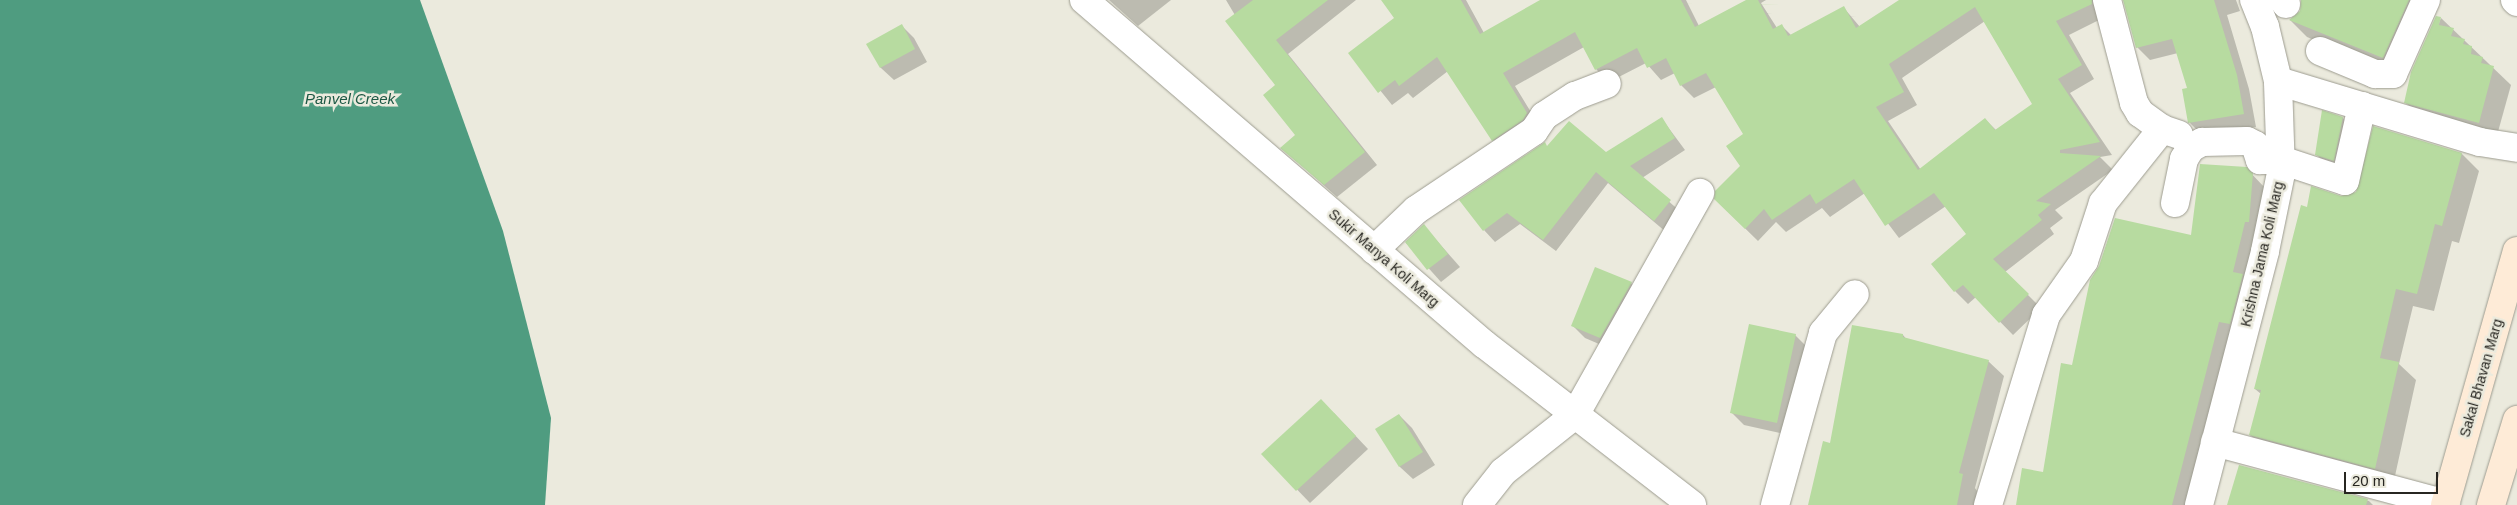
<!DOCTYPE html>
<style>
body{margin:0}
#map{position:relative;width:2517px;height:505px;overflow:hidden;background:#ebeadd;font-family:Helvetica,sans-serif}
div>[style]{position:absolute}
.water>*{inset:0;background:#4f9c80}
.shadow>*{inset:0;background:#0003}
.building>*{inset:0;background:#b7dba0}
.roads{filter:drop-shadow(0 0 1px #9d9c90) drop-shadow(0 0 1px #9d9c90)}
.street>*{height:28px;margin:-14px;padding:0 14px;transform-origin:14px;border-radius:14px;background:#fff}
.secondary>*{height:28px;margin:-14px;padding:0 14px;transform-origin:14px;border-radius:14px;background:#feebd7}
span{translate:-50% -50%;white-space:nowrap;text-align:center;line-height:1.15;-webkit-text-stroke:5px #ebeadd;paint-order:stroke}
.street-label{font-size:14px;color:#272621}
.water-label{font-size:15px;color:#1c5844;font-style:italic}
.scale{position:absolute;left:2344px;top:472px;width:94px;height:22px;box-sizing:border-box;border:2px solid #272621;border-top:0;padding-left:6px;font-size:15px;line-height:18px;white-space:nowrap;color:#272621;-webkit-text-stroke:4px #ebeadd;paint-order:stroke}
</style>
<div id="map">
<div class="water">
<div style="clip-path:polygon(0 0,420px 0,503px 231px,551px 418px,545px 505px,0 505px)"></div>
</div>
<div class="shadow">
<div style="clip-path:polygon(1109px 0,1171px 0,1138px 26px)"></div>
<div style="clip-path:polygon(1226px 0,1356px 0,1288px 54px,1377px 165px,1337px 197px,1282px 148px,1297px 135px,1277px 86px)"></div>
<div style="clip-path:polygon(evenodd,1383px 0,1466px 0,1484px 33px,1542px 0,1686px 0,1699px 26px,1749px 0,1766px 0,1761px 3px,1777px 28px,1782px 26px,1792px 36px,1844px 8px,1860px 27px,1901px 0,2115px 0,2105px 17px,2069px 35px,2094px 79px,2070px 93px,2112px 155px,2100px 157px,2113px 170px,2055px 210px,2063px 218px,2050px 228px,2054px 234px,2005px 272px,2041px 308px,2013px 335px,1976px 297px,1968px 304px,1955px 291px,1968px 234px,1946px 206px,1899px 238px,1865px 193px,1830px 217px,1822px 208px,1786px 232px,1776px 222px,1758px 241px,1715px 199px,1742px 166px,1745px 134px,1716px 87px,1694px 98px,1681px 85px,1675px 73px,1661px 80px,1646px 63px,1609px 82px,1596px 69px,1584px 47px,1515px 86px,1540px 127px,1506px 153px,1493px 140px,1448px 71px,1413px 98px,1408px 93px,1392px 105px,1350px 53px,1396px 18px,1383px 0,1985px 21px,2034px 105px,1996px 130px,1985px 119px,1921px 170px,1888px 121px,1917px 105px,1902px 78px,1985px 21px)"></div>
<div style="clip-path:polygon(2124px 0,2236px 0,2240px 11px,2227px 15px,2249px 89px,2256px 127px,2203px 136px,2190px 123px,2189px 89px,2178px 53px,2150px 60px,2137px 47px)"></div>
<div style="clip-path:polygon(2302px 0,2419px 0,2400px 75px,2307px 37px,2290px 20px,2301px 11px)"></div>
<div style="clip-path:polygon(2441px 18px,2511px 85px,2496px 139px,2423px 120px,2405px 102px)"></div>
<div style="clip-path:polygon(902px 26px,914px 38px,927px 62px,894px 80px,881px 68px,868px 45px)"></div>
<div style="clip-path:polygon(2323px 112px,2343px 118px,2356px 131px,2346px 173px,2329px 167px,2316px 154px)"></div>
<div style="clip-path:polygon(1662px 119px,1685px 150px,1642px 178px,1682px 213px,1666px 232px,1608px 183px,1556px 251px,1520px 224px,1495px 242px,1484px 230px,1548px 147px,1605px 154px)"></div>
<div style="clip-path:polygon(2374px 128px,2462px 154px,2479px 171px,2459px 243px,2452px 241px,2434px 311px,2413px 306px,2399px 364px,2416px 380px,2393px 485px,2268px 452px,2250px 435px,2261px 394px,2255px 389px,2309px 208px,2357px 193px)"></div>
<div style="clip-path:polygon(2246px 168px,2267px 190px,2190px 505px,2017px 505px,2044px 473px,2073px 367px,2192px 236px)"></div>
<div style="clip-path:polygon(1424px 226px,1460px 267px,1441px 282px,1406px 243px)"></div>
<div style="clip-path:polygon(1631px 283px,1644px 296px,1613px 350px,1585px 338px,1573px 326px)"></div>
<div style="clip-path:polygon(1795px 335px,1808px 348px,1789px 435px,1744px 425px,1731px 412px)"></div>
<div style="clip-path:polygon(1903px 335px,1907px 340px,1988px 361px,2004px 376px,1975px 488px,1977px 491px,1975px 505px,1809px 505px,1831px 445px)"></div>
<div style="clip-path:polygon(1334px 413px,1368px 449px,1310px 503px,1263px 454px)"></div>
<div style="clip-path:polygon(1399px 415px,1412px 428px,1435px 465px,1413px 479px,1400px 467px,1377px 430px)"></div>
<div style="clip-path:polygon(2240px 466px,2369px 501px,2373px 505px,2229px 505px)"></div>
</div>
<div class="building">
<div style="clip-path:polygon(1253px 0,1328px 0,1276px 40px,1365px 152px,1324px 185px,1280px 148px,1295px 135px,1263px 95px,1275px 85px,1225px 21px)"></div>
<div style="clip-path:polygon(evenodd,1381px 0,1461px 0,1480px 34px,1540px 0,1681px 0,1695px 27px,1746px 0,1758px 0,1773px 29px,1782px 24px,1788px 36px,1844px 6px,1856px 28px,1899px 0,2092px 0,2092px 4px,2056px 21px,2082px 65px,2058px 79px,2100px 142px,2060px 150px,2060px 153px,2101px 156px,2036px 201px,2051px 204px,2038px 215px,2042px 220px,1993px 259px,2029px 294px,1999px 323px,1963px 285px,1954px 292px,1931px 264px,1966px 234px,1934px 193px,1885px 226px,1854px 179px,1816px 204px,1810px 194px,1772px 220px,1764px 209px,1745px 229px,1714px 199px,1715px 191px,1740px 166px,1726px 146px,1743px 134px,1706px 73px,1680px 86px,1666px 58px,1647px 68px,1637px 48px,1595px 70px,1575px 32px,1503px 73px,1527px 113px,1523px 120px,1492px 141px,1437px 57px,1399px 86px,1395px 80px,1378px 93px,1348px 53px,1394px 18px,1381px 0,1975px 7px,2032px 104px,1995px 130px,1985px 118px,1918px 170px,1876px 107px,1904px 92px,1889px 64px,1975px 7px)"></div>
<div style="clip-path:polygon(2123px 0,2214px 0,2237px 75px,2244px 114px,2188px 123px,2182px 89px,2187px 88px,2172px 39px,2136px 48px)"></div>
<div style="clip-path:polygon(2301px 0,2409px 0,2383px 58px,2289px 20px,2300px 11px)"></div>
<div style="clip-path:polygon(2436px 16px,2441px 17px,2439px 25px,2454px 28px,2451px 36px,2465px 39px,2463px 44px,2472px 46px,2471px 54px,2483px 57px,2481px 63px,2494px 66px,2479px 123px,2404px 103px,2411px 72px)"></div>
<div style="clip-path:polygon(902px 24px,915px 49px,880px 68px,866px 44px)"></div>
<div style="clip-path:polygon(2322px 110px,2343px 117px,2334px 161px,2315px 155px)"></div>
<div style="clip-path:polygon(1662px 117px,1675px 138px,1630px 166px,1671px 200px,1654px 221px,1596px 172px,1543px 240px,1507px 213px,1483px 231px,1459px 200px,1545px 142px,1547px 146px,1569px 121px,1606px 152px)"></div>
<div style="clip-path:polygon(2373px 126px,2462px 153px,2442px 226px,2435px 224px,2417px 294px,2396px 289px,2380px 358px,2399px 362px,2375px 469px,2249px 435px,2261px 390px,2254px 389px,2301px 205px,2307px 207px,2311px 186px,2341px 196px,2356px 192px)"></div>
<div style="clip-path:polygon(2200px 164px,2247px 167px,2253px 173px,2249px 222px,2245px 222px,2233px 272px,2243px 274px,2230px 324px,2219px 322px,2172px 505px,2016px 505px,2022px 468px,2043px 472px,2061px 363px,2072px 365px,2090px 280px,2099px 266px,2115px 218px,2191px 235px)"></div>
<div style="clip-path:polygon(1424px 224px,1448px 254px,1427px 270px,1405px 242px)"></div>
<div style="clip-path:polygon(1595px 267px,1632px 282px,1600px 338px,1571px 326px)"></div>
<div style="clip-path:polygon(1749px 324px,1796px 334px,1777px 423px,1730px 413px)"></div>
<div style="clip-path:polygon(1852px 325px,1903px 334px,1903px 337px,1989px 360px,1959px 473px,1963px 474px,1957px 505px,1808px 505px,1823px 441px,1830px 443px)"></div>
<div style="clip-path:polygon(1321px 399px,1356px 436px,1296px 491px,1261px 454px)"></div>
<div style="clip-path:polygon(1399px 414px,1423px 452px,1399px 467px,1375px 429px)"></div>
<div style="clip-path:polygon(2239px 465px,2368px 499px,2366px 505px,2227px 505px)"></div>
</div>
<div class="roads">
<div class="street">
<div style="left:1084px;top:0;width:528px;rotate:40.7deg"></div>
<div style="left:1484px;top:344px;width:263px;rotate:37.7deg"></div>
<div style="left:2107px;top:0;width:106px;rotate:75.3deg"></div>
<div style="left:2134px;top:103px;width:12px;rotate:59deg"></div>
<div style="left:2140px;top:113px;width:27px;rotate:36deg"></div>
<div style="left:2162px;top:129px;width:18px;rotate:19deg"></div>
<div style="left:2283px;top:0;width:5px;rotate:53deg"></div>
<div style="left:2515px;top:0;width:3px;rotate:45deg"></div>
<div style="left:2320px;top:51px;width:60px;rotate:22.7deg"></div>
<div style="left:2375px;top:74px;width:18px"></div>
<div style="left:2393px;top:74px;width:81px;rotate:-66deg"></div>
<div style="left:2278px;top:81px;width:211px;rotate:16.8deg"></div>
<div style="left:2480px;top:142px;width:37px;rotate:9deg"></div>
<div style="left:2175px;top:203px;width:45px;rotate:-78.4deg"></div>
<div style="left:2184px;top:159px;width:13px;rotate:-58deg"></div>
<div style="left:2191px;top:148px;width:13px;rotate:-29deg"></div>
<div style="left:2202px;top:142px;width:45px;rotate:-1.3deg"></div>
<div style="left:2247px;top:141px;width:9px;rotate:27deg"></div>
<div style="left:2255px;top:145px;width:16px;rotate:72deg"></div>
<div style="left:2260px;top:160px;width:21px"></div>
<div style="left:2281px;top:160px;width:67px;rotate:18.2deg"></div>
<div style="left:2345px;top:181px;width:77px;rotate:-77.2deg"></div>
<div style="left:1374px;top:250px;width:58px;rotate:-43.6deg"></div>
<div style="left:1416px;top:210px;width:142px;rotate:-33.8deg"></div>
<div style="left:1534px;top:131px;width:18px;rotate:-56deg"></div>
<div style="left:1544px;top:116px;width:37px;rotate:-33deg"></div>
<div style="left:1575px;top:96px;width:34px;rotate:-21deg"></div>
<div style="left:2215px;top:442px;width:239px;rotate:15deg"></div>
<div style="left:1477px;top:505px;width:42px;rotate:-51.8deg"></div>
<div style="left:1503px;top:472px;width:92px;rotate:-38.4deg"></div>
<div style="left:1575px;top:415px;width:255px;rotate:-60.6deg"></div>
<div style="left:1775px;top:505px;width:179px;rotate:-74.4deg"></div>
<div style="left:1823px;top:333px;width:50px;rotate:-50.6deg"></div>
<div style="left:1988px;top:505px;width:199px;rotate:-73deg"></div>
<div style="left:2046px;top:315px;width:66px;rotate:-54.9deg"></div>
<div style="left:2084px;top:261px;width:61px;rotate:-71.9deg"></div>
<div style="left:2103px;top:203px;width:95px;rotate:-51.4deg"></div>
<div style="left:2199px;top:505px;width:262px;rotate:-75.4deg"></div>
<div style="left:2265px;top:251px;width:80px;rotate:-78.4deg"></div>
<div style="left:2281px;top:173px;width:92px;rotate:-91.9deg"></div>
<div style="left:2278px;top:81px;width:56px;rotate:-103.5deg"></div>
<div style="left:2265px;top:27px;width:29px;rotate:-112deg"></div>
</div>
<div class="secondary">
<div style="left:2445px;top:505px;width:264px;rotate:-74.2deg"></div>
<div style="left:2491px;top:505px;width:89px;rotate:-73deg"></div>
</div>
</div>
<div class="street-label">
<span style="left:2262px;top:254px;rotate:-77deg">Krishna Jama Koli Marg</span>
<span style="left:1384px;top:258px;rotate:41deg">Sukir Manya Koli Marg</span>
<span style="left:2481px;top:378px;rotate:-74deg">Sakal Bhavan Marg</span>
</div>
<div class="water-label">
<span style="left:350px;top:99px">Panvel Creek</span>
</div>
<div class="scale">20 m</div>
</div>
